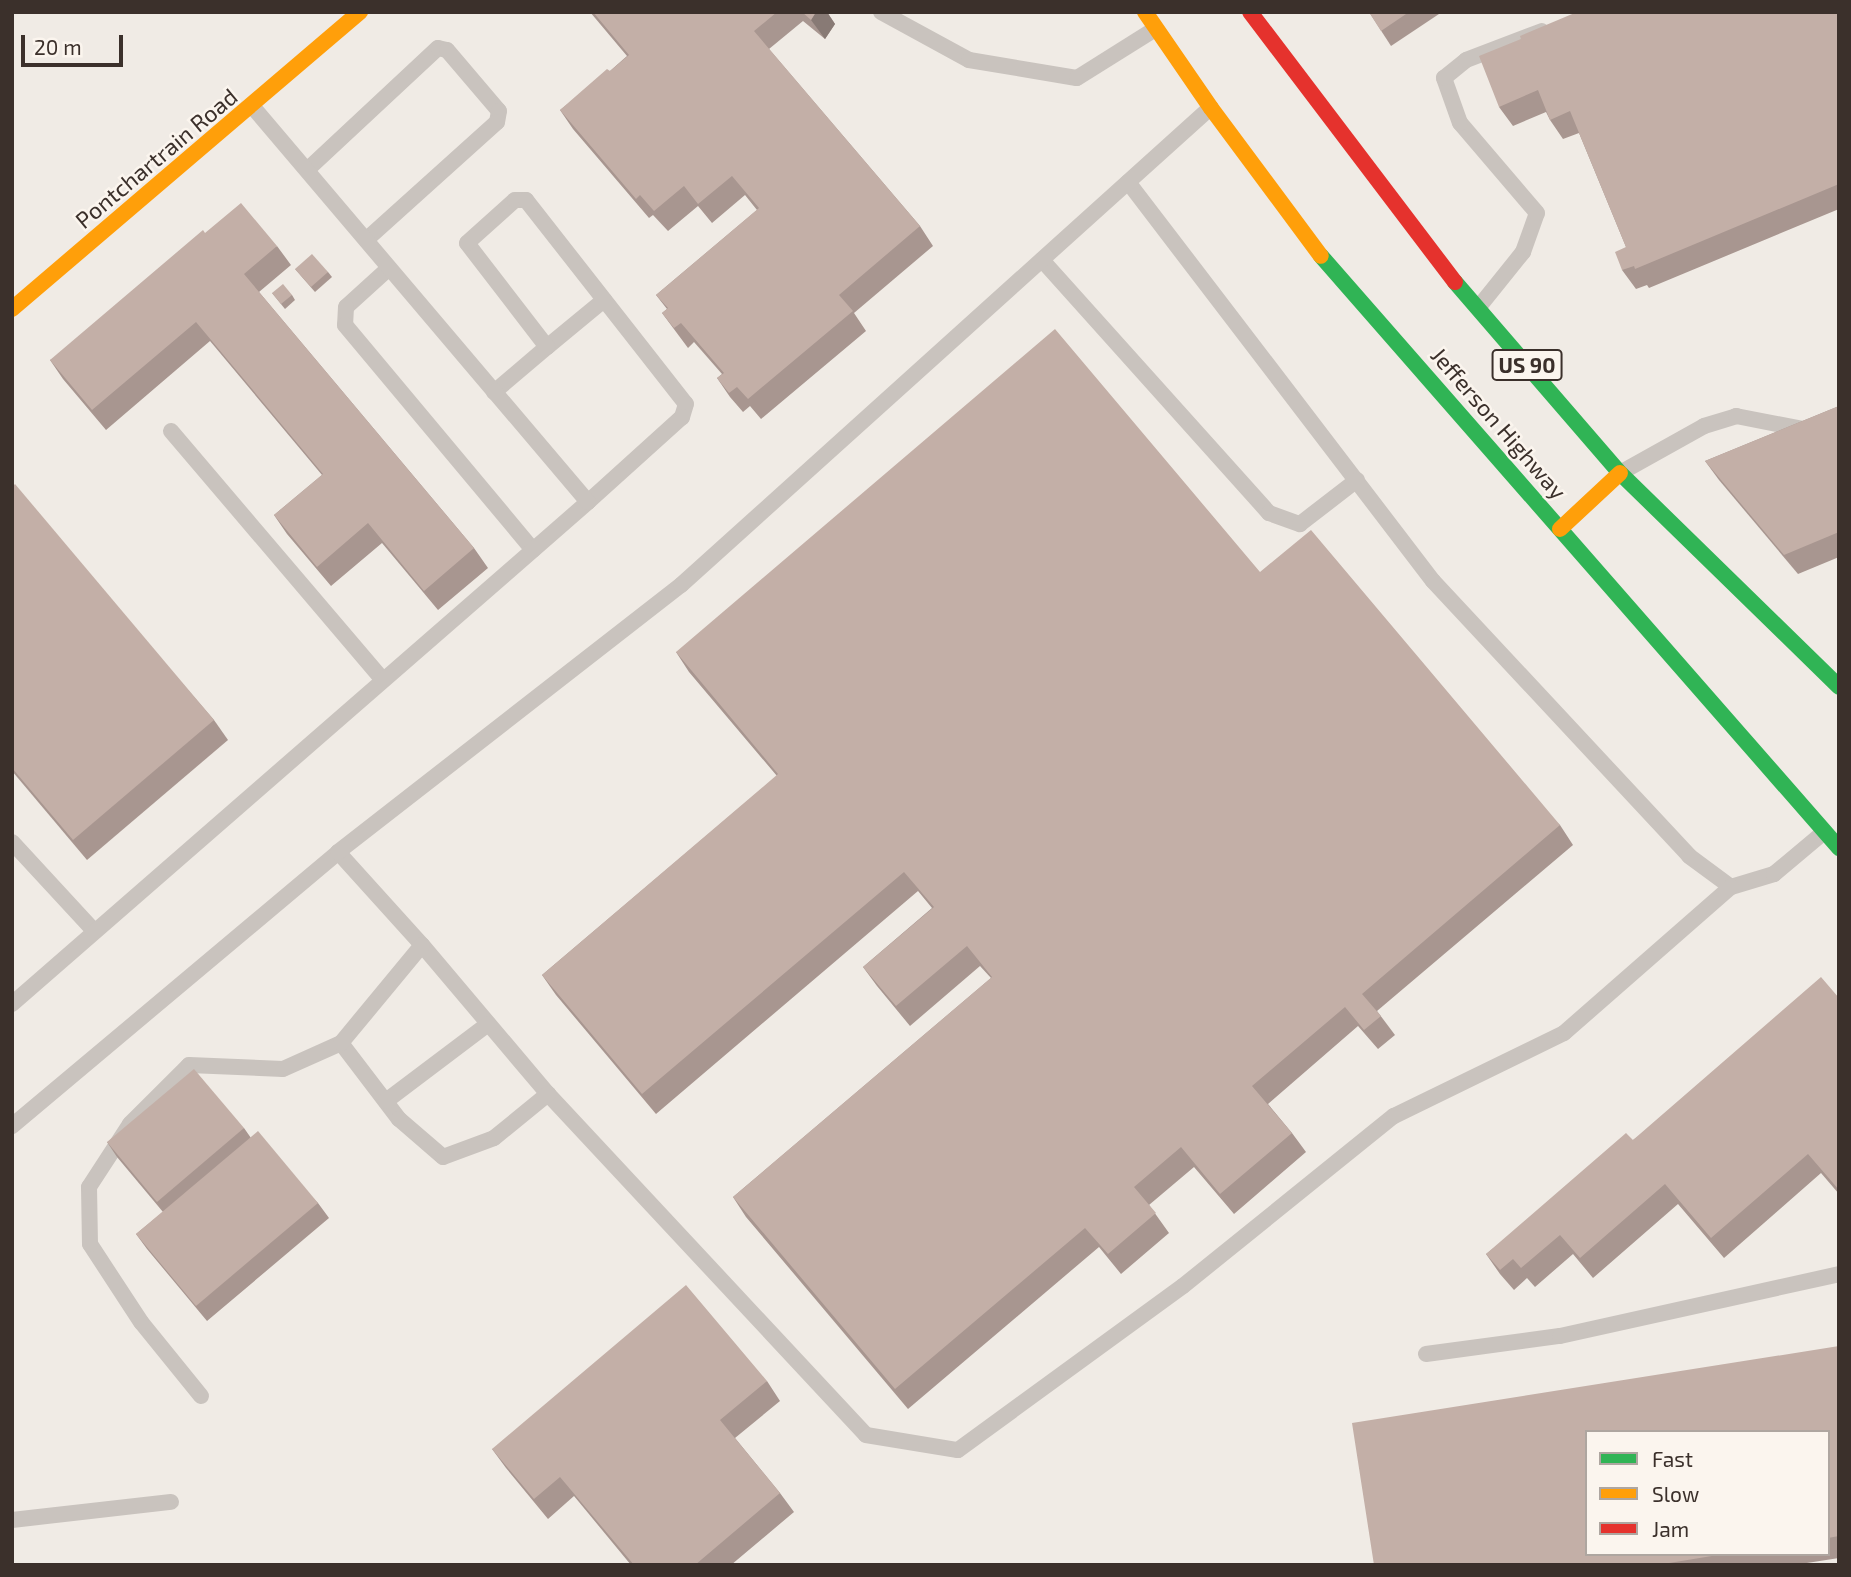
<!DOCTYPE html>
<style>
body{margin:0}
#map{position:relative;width:1851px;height:1577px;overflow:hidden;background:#f0ebe5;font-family:"Exo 2",sans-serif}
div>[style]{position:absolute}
.lane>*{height:16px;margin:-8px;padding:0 8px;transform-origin:8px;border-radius:8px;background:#c9c3be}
.fast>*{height:16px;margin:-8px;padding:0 8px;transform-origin:8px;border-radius:8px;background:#30b455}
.slow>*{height:16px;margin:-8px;padding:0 8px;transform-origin:8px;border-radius:8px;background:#ff9f0a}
.jam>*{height:16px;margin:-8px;padding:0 8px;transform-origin:8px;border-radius:8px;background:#e5322d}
.wall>*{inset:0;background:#a89690}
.shaded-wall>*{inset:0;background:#887a75}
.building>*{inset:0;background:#c3afa7}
span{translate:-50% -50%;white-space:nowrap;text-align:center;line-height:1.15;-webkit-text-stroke:5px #fbf5ee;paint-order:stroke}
.shield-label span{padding:2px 5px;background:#fbf5ee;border:2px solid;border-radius:5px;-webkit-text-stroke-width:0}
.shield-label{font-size:21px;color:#3b302b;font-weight:700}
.street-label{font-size:23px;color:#3b302b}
.frame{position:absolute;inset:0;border:14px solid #3b302b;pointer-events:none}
.legend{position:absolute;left:1585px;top:1430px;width:245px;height:126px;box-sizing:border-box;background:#fbf5ee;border:2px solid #aea6a0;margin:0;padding:9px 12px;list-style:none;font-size:21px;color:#3b302b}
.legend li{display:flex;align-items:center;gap:14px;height:35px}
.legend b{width:35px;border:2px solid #aea6a0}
.scale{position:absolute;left:21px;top:35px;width:102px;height:32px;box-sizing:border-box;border:4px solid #3b302b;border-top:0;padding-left:9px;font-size:21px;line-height:24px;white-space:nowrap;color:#3b302b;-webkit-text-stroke:5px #fbf5ee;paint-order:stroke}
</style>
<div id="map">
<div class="lane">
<div style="left:881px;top:12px;width:100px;rotate:28.6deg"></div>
<div style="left:969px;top:60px;width:109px;rotate:9.5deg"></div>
<div style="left:1077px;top:78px;width:92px;rotate:-32.1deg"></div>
<div style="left:307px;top:170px;width:179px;rotate:-43deg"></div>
<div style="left:438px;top:48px;width:9px;rotate:13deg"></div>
<div style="left:447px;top:50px;width:80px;rotate:49.6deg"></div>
<div style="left:499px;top:111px;width:11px;rotate:100deg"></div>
<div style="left:497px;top:122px;width:176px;rotate:138deg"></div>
<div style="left:1128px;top:182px;width:502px;rotate:52.61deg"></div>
<div style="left:1433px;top:581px;width:376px;rotate:47deg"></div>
<div style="left:1689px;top:856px;width:52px;rotate:36.4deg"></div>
<div style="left:1731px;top:887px;width:45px;rotate:-16.8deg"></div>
<div style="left:1774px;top:874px;width:64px;rotate:-39.9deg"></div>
<div style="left:1042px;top:260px;width:340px;rotate:48.1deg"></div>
<div style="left:1269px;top:513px;width:33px;rotate:20deg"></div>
<div style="left:1300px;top:524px;width:72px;rotate:-37.7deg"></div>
<div style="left:389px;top:268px;width:58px;rotate:137.8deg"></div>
<div style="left:346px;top:307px;width:18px;rotate:93deg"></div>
<div style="left:345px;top:325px;width:293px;rotate:50.1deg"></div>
<div style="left:1478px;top:308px;width:72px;rotate:-51.2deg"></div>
<div style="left:1523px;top:252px;width:41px;rotate:-70.3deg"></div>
<div style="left:1537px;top:213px;width:118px;rotate:-130.5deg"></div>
<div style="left:1460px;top:123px;width:48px;rotate:-109.6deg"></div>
<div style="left:1444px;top:78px;width:28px;rotate:-39deg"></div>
<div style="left:1466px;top:60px;width:81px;rotate:-20.9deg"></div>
<div style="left:547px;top:347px;width:74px;rotate:-39.5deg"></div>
<div style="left:494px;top:392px;width:70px;rotate:-40.3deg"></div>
<div style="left:547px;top:347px;width:131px;rotate:-127.6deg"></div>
<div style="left:467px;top:243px;width:64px;rotate:-41.9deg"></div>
<div style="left:515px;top:200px;width:11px"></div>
<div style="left:526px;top:200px;width:259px;rotate:51.9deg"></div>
<div style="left:686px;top:404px;width:14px;rotate:107deg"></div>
<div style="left:682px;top:417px;width:127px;rotate:137.9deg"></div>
<div style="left:171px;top:431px;width:327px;rotate:49.6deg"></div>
<div style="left:1620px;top:473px;width:96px;rotate:-29.2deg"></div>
<div style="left:1704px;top:426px;width:34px;rotate:-17deg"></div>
<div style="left:1736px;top:416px;width:78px;rotate:11deg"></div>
<div style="left:1813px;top:431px;width:28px;rotate:-23deg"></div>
<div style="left:12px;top:842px;width:121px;rotate:47.3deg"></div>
<div style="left:338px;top:852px;width:125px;rotate:47.9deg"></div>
<div style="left:422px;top:945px;width:195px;rotate:49.8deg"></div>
<div style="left:548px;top:1094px;width:466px;rotate:47deg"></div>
<div style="left:866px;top:1435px;width:93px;rotate:9.3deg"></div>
<div style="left:958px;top:1450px;width:278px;rotate:-36.1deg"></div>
<div style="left:1183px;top:1286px;width:271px;rotate:-38.9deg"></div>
<div style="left:1394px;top:1116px;width:189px;rotate:-26deg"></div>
<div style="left:1564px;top:1033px;width:222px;rotate:-41.2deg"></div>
<div style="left:12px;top:1004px;width:764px;rotate:-41.07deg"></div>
<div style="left:588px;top:502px;width:519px;rotate:-130.31deg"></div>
<div style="left:341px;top:1043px;width:96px;rotate:52.7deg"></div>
<div style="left:399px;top:1119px;width:58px;rotate:40.8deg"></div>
<div style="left:443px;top:1157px;width:54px;rotate:-20.4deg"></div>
<div style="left:494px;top:1138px;width:70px;rotate:-39.2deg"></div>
<div style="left:386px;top:1101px;width:128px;rotate:-37deg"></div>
<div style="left:12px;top:1126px;width:426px;rotate:-40deg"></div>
<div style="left:338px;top:852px;width:435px;rotate:-37.9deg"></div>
<div style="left:681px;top:585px;width:712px;rotate:-42.04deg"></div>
<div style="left:1426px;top:1354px;width:135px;rotate:-7.7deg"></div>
<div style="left:1560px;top:1336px;width:286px;rotate:-12.5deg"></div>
<div style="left:201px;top:1396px;width:95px;rotate:-129deg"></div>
<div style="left:141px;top:1322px;width:93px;rotate:-123.2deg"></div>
<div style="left:90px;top:1244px;width:57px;rotate:-91deg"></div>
<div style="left:89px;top:1187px;width:75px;rotate:-56.9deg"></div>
<div style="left:130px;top:1124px;width:83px;rotate:-45deg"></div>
<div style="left:189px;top:1065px;width:94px;rotate:2.4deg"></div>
<div style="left:283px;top:1069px;width:64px;rotate:-24.1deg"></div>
<div style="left:341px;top:1043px;width:127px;rotate:-50.4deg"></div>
<div style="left:12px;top:1520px;width:160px;rotate:-6.5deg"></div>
</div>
<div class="fast">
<div style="left:1321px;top:256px;width:787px;rotate:48.81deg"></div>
<div style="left:1455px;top:282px;width:252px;rotate:49.2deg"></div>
<div style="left:1620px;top:473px;width:306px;rotate:44.3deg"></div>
</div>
<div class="slow">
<div style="left:1145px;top:12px;width:116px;rotate:55.5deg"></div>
<div style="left:1211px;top:108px;width:184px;rotate:53.4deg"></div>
<div style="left:12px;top:309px;width:458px;rotate:-40.5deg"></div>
<div style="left:1560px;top:529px;width:82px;rotate:-43deg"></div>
</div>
<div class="jam">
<div style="left:1250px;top:12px;width:339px;rotate:52.8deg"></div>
</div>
<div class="wall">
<div style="clip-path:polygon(590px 12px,827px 12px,835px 24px,825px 39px,803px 21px,769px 49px,920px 226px,933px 246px,854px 313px,866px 331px,761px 419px,750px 406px,743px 412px,730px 397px,717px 378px,722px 374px,694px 342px,688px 348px,662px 313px,667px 309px,656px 295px,757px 210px,745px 195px,712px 223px,698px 206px,668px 231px,653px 215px,649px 218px,573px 129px,560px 110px,610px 71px,627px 56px)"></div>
<div style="clip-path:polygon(1369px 12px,1442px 12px,1391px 46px)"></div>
<div style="clip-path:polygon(1839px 12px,1839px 209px,1649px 288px,1647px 285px,1636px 289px,1622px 270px,1626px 247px,1579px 133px,1563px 139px,1550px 120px,1546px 112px,1513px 126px,1499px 107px,1521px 39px)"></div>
<div style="clip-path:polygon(277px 246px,291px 265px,259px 292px,474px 548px,488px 568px,438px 610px,382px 543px,331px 586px,287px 534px,274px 515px,322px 475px,210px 341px,106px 430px,63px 379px,50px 360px)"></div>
<div style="clip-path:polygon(295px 269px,328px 272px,332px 277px,315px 292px)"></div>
<div style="clip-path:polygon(272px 293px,292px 295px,295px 300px,285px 309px)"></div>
<div style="clip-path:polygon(1839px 406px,1839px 557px,1798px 574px,1719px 480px,1705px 461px)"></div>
<div style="clip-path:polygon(12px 487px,214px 720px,228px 740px,87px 860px,12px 771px)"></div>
<div style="clip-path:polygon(1260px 572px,1560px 825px,1573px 845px,1377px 1011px,1395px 1035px,1378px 1049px,1358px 1026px,1268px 1104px,1292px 1133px,1306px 1152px,1234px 1214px,1194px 1167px,1149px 1205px,1169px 1233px,1121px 1274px,1099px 1247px,908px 1409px,746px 1217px,733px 1197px,991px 978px,980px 966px,910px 1026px,877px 986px,863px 967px,932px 908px,918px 891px,656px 1114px,556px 995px,542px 975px,777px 776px,689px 672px,676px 652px)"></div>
<div style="clip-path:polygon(1839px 998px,1839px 1194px,1821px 1173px,1724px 1258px,1678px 1204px,1593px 1278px,1573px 1254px,1535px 1287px,1527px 1278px,1514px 1290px,1500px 1274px,1486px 1254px,1633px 1140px)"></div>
<div style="clip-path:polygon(244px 1128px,251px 1138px,318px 1203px,329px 1218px,207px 1321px,147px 1249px,136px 1234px,163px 1212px,117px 1157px,107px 1142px)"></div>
<div style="clip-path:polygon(evenodd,1839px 1346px,1839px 1558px,1794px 1565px,1374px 1565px,1839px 1346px,1828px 1432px,1828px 1554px,1587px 1554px,1828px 1432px)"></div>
<div style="clip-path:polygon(767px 1381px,780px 1401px,735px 1438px,780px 1493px,794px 1512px,731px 1565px,631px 1565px,574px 1496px,548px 1519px,506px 1468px,492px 1449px)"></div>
</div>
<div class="shaded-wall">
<div style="clip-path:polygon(816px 12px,827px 12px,835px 24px,825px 39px,811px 20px)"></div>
</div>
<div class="building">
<div style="clip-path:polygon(593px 12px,777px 12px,754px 31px,920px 226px,839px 295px,853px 311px,748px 399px,737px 387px,729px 393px,717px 378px,724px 373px,681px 323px,674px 328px,662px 313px,668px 308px,656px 295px,759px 208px,732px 176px,698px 204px,684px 186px,654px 211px,640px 195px,636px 199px,560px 110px,607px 69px,610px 71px,629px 55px)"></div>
<div style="clip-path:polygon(802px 12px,816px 12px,811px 20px)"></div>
<div style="clip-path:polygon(1369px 12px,1409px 12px,1381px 31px)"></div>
<div style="clip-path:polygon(1577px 12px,1839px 12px,1839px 184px,1635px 269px,1634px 266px,1622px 270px,1615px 252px,1626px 247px,1570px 111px,1550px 120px,1538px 90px,1499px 107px,1479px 56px,1521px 39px,1520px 36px)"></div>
<div style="clip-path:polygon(241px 203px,277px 246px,244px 274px,474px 548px,424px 591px,368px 523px,317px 567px,274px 515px,323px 474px,196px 322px,92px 410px,50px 360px,203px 230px,205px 233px)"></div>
<div style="clip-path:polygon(312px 254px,328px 272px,311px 287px,295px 269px)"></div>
<div style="clip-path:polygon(283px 284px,292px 295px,281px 304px,272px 293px)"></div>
<div style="clip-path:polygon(1055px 329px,1260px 572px,1311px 530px,1560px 825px,1362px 994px,1381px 1016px,1364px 1030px,1345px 1007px,1252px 1086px,1292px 1133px,1220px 1194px,1181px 1147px,1134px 1187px,1156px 1213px,1108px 1254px,1085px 1228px,895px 1389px,733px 1197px,992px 977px,967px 946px,896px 1006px,863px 967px,934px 907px,904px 872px,642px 1094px,542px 975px,778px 774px,676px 652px)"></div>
<div style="clip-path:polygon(1839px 406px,1839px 532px,1784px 555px,1705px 461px)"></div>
<div style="clip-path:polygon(15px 484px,214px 720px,73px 840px,12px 768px,12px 487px)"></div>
<div style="clip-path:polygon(1821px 977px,1839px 998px,1839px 1190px,1808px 1154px,1711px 1238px,1665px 1184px,1580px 1258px,1560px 1235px,1521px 1268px,1513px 1259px,1500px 1270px,1486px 1254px,1626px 1133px,1633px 1140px)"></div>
<div style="clip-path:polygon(194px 1069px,244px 1128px,157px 1202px,107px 1142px)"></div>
<div style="clip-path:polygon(258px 1131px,318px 1203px,196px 1306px,136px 1234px)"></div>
<div style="clip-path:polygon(686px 1285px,767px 1381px,720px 1420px,780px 1493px,695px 1565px,634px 1565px,560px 1477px,534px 1499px,492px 1449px)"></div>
<div style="clip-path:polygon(1839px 1346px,1839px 1536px,1828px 1538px,1828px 1432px,1587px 1432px,1587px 1554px,1724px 1554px,1657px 1565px,1374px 1565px,1352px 1423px)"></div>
</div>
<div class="shield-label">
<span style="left:1527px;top:365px">US 90</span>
</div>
<div class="street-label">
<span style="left:156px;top:158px;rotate:-40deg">Pontchartrain Road</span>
<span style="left:1499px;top:423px;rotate:49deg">Jefferson Highway</span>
</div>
<div class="frame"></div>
<ul class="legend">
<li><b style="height:9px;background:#30b455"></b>Fast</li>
<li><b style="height:9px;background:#ff9f0a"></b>Slow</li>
<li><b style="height:9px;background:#e5322d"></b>Jam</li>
</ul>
<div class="scale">20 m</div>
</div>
